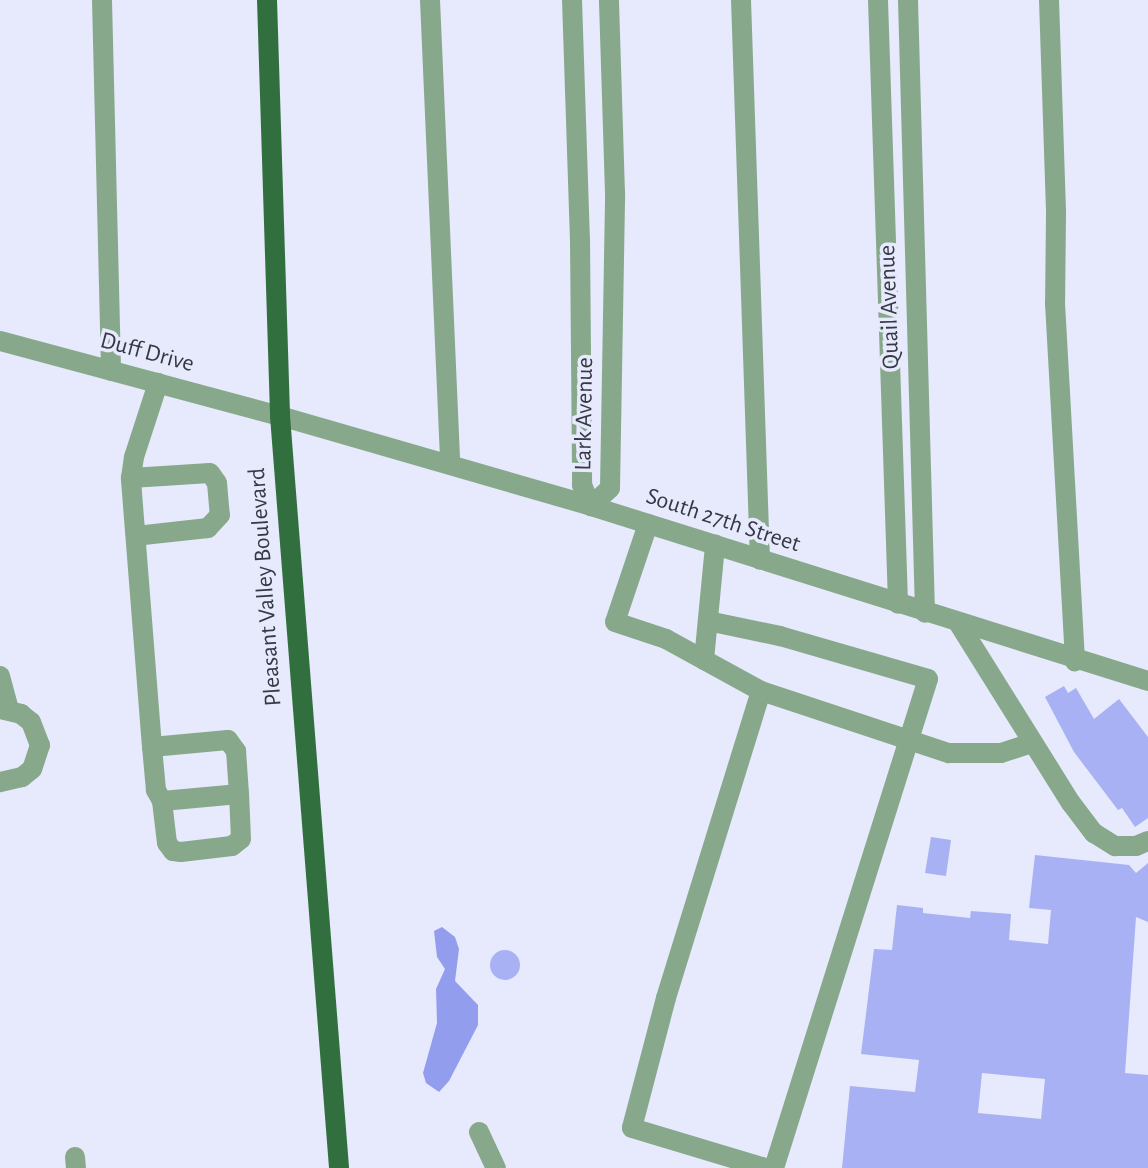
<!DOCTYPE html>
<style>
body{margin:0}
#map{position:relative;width:1148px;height:1168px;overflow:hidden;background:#e6eafc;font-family:"Alegreya Sans",sans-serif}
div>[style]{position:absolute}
.water>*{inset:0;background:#939dee}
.building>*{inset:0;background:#a8b1f3}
.round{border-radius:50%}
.minor>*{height:20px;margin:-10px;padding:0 10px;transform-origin:10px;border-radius:10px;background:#88a88c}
.major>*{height:20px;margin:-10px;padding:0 10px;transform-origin:10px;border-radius:10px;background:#326f3f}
span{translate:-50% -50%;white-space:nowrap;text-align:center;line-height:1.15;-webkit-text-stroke:7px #e6eafc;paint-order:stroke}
.street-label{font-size:24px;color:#363844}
</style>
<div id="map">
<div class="water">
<div style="clip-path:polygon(442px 927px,455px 937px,459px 949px,455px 981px,478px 1005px,478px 1025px,449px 1081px,439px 1092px,426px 1083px,423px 1073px,437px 1023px,436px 989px,445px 969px,437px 957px,434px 931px)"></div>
</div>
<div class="building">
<div style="clip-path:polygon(1064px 686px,1068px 693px,1076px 688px,1094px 719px,1119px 699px,1148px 737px,1148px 818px,1135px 827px,1122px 808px,1118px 810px,1074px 752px,1045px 697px)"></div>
<div style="clip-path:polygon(931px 837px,951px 840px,946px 876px,925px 873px)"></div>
<div style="clip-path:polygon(evenodd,1035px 855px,1129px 865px,1136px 873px,1148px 863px,1148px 922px,1136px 917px,1125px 1073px,1148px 1075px,1148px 1168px,842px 1168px,850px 1086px,915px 1092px,919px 1060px,861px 1054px,874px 949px,892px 950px,897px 905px,923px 908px,923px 913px,970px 918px,971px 911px,1011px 914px,1009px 940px,1048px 944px,1051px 910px,1029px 908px,1035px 855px,982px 1073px,1045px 1079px,1041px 1119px,978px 1113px,982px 1073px)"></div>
<div class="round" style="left:490px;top:950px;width:30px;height:30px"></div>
</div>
<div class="minor">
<div style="left:102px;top:0;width:371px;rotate:88.6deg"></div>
<div style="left:430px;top:0;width:465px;rotate:87.5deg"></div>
<div style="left:572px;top:0;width:240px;rotate:88.1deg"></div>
<div style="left:580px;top:240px;width:245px;rotate:89.5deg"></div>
<div style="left:582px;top:485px;width:23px;rotate:67deg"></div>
<div style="left:591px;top:506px;width:26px;rotate:-43deg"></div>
<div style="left:610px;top:488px;width:295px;rotate:-89deg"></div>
<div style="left:615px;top:193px;width:193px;rotate:-91.8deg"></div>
<div style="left:741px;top:0;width:560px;rotate:88.06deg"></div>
<div style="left:878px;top:0;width:604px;rotate:88.1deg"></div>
<div style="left:908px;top:0;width:613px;rotate:88.41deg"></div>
<div style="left:1049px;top:0;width:214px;rotate:88.1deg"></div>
<div style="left:1056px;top:214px;width:89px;rotate:90.6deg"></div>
<div style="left:1055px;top:303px;width:359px;rotate:86.8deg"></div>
<div style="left:0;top:341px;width:290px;rotate:15deg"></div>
<div style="left:280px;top:416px;width:324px;rotate:16.1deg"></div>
<div style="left:591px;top:506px;width:584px;rotate:17.44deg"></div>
<div style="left:131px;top:478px;width:79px;rotate:-3.6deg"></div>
<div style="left:210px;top:473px;width:12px;rotate:55deg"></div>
<div style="left:217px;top:483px;width:32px;rotate:85deg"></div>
<div style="left:220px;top:515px;width:18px;rotate:133deg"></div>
<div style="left:208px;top:528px;width:72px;rotate:173.7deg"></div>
<div style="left:648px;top:524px;width:103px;rotate:108.6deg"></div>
<div style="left:615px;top:622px;width:54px;rotate:18.4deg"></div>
<div style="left:666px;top:639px;width:108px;rotate:28.7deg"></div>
<div style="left:761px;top:691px;width:198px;rotate:18.3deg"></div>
<div style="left:949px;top:753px;width:52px"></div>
<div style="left:1001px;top:753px;width:33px;rotate:-18deg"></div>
<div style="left:708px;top:621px;width:74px;rotate:11.8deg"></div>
<div style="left:780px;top:636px;width:154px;rotate:16.2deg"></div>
<div style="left:928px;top:679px;width:513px;rotate:107.48deg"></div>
<div style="left:959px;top:624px;width:211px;rotate:58deg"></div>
<div style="left:1071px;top:803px;width:38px;rotate:53deg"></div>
<div style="left:1094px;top:833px;width:25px;rotate:32deg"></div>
<div style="left:1115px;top:846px;width:21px"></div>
<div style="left:1136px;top:846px;width:13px;rotate:-23deg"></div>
<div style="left:704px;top:660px;width:116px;rotate:-84.5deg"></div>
<div style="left:0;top:676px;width:34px;rotate:75deg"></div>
<div style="left:761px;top:691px;width:321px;rotate:107.2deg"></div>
<div style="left:666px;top:998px;width:134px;rotate:104.7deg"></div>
<div style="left:632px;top:1128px;width:139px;rotate:16.7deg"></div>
<div style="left:0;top:709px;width:22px;rotate:13deg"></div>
<div style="left:21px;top:714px;width:13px;rotate:39deg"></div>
<div style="left:31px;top:722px;width:25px;rotate:69deg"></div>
<div style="left:40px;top:745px;width:25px;rotate:108deg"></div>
<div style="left:32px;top:769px;width:13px;rotate:141deg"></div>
<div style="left:22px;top:777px;width:23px;rotate:167deg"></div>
<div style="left:152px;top:747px;width:76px;rotate:-5.3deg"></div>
<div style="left:228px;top:740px;width:14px;rotate:54deg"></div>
<div style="left:236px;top:751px;width:43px;rotate:86deg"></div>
<div style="left:239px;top:794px;width:77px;rotate:174.8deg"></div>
<div style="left:162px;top:801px;width:13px;rotate:-119deg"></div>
<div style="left:156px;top:790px;width:43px;rotate:-95.3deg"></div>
<div style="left:152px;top:747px;width:270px;rotate:-94.5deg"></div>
<div style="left:131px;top:478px;width:21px;rotate:-82deg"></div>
<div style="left:134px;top:457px;width:78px;rotate:-72deg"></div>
<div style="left:162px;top:801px;width:42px;rotate:83.2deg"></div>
<div style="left:167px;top:843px;width:10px;rotate:53deg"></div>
<div style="left:173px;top:851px;width:8px;rotate:7deg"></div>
<div style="left:181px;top:852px;width:51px;rotate:-6.7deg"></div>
<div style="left:232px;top:846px;width:11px;rotate:-38deg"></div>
<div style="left:241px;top:839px;width:45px;rotate:-92.5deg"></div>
<div style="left:479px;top:1132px;width:40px;rotate:65deg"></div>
<div style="left:75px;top:1157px;width:11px;rotate:85deg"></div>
</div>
<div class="major">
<div style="left:267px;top:0;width:416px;rotate:88.2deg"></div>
<div style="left:280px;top:416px;width:754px;rotate:85.51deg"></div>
</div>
<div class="street-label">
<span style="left:890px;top:307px;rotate:-92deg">Quail Avenue</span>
<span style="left:147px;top:353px;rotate:15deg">Duff Drive</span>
<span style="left:585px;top:414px;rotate:-89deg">Lark Avenue</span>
<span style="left:723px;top:521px;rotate:18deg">South 27th Street</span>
<span style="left:266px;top:587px;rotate:-94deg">Pleasant Valley Boulevard</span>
</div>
</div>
